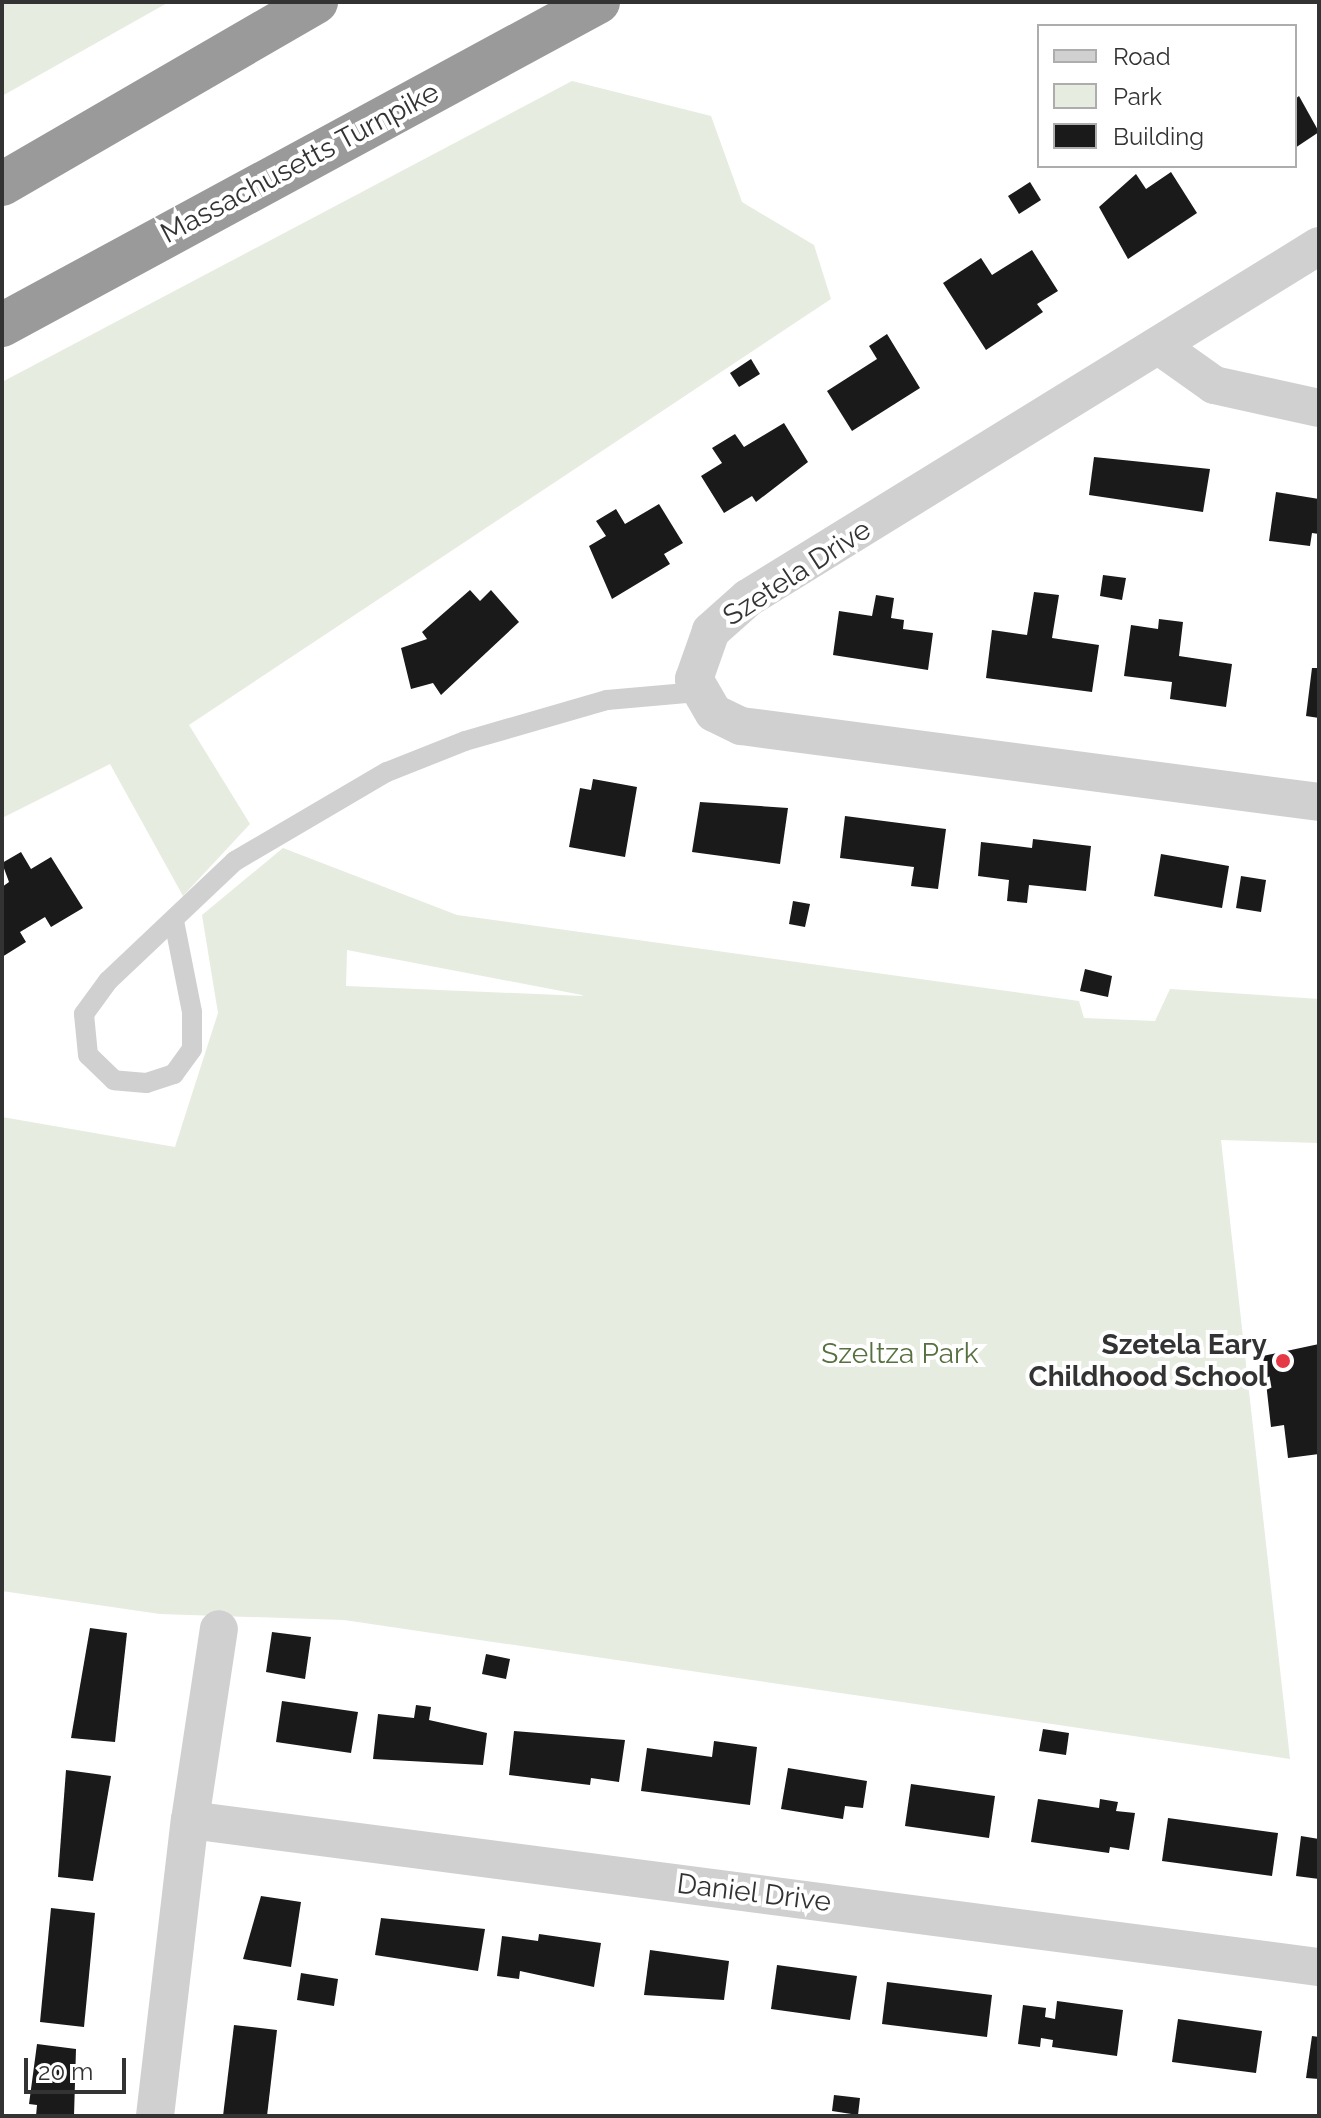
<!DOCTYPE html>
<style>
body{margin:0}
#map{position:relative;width:1321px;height:2118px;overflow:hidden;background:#fff;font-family:Raleway,sans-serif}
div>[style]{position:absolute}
.green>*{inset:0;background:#e6ecdf}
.building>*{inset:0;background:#1a1a1a}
.service>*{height:20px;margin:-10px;padding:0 10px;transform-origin:10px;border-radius:10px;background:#d0d0d0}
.minor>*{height:38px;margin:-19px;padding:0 19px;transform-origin:19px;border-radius:19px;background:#d0d0d0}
.motorway>*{height:44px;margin:-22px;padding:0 22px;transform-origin:22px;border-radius:22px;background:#9a9a9a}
.dots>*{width:22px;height:22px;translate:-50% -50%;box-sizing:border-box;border:4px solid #fff;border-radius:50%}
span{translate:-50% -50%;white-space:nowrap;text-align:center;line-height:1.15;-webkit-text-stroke:8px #fff;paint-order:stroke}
.street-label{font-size:28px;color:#333}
.poi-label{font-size:28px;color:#333;font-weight:700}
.right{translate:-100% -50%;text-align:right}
.park-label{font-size:28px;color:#56703f}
.frame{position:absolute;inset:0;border:4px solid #333;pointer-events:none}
.legend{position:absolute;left:1037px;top:24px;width:260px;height:144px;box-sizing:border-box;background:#fff;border:2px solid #adadad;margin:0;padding:10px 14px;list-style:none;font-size:24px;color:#333}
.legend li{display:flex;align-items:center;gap:16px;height:40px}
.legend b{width:40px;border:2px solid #adadad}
.scale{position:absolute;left:24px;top:2058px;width:102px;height:36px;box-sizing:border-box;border:4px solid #333;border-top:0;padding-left:10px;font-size:24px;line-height:28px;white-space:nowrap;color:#333;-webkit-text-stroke:6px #fff;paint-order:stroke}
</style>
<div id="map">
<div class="green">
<div style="clip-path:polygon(2px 2px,169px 2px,2px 96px)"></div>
<div style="clip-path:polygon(572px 81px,711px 116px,742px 202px,814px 245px,831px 299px,189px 725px,250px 824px,183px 896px,110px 764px,2px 818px,2px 382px)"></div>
<div style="clip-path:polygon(evenodd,283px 848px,457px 915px,1079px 1001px,1084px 1018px,1155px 1021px,1170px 989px,1319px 999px,1319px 1143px,1221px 1140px,1290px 1759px,344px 1620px,160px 1614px,2px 1591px,2px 1117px,175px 1147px,218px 1013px,202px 915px,283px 848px,347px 950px,582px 995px,583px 996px,346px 986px,347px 950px)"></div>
</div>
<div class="building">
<div style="clip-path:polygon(1299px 96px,1319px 132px,1295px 148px,1295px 99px)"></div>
<div style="clip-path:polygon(1171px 172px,1197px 213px,1128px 259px,1099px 207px,1136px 174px,1146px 189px)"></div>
<div style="clip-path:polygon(1030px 182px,1041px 200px,1019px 214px,1008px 196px)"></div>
<div style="clip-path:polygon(1032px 250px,1058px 291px,1037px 304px,1043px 312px,986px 350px,943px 283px,981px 258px,992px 275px)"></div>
<div style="clip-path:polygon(887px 334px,920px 388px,852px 431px,827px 391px,877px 359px,869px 346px)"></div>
<div style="clip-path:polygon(751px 359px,760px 374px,739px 387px,730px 373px)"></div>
<div style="clip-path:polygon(784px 423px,808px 462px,756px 502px,752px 496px,724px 513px,701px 476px,722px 463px,712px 448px,735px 434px,744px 447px)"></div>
<div style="clip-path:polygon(1094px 457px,1210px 469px,1203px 512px,1089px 495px)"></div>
<div style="clip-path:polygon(1276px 492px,1319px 499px,1319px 534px,1312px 533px,1310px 546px,1269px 541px)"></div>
<div style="clip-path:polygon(659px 504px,683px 543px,664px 554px,670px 564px,612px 599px,589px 546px,606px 536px,596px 521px,616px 509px,625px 524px)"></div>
<div style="clip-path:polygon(1103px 575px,1126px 578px,1122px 600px,1100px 596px)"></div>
<div style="clip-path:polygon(470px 590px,480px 601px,491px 590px,519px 622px,441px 695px,433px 683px,411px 689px,401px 648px,427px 639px,422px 632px)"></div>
<div style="clip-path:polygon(1034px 592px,1059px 595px,1052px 638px,1099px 645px,1092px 692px,986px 678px,992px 630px,1027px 635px)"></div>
<div style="clip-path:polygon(876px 595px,894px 598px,891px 618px,904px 620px,903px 629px,933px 633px,928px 670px,833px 655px,839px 611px,872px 616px)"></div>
<div style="clip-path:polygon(1159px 619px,1183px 622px,1179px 656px,1232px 664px,1226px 707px,1170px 699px,1172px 682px,1124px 676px,1131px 625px,1158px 629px)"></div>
<div style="clip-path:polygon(1312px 668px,1319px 668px,1319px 718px,1306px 716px)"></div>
<div style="clip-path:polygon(593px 779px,637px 787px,625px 857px,569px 847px,580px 788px,591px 790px)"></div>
<div style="clip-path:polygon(700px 802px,788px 808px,780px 864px,692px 852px)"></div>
<div style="clip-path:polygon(845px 816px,946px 829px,938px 889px,911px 886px,914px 867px,840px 858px)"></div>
<div style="clip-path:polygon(1033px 839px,1091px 846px,1086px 891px,1029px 885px,1027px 903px,1007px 901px,1009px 880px,978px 876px,981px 842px,1032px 848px)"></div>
<div style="clip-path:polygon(21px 852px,31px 869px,51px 857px,83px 908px,51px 927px,45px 917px,20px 932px,26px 942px,2px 957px,2px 887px,9px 882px,2px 863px)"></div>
<div style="clip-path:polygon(1161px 854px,1229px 866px,1222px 908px,1154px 896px)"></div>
<div style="clip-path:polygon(1241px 876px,1266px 880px,1261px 912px,1236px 908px)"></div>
<div style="clip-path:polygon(793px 901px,810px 904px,805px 927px,789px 924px)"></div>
<div style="clip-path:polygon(1085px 969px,1112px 976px,1108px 997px,1080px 991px)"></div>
<div style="clip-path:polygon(1319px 1344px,1319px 1454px,1288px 1458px,1284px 1425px,1271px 1427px,1263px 1356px)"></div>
<div style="clip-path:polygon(90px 1628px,127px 1633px,115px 1742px,71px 1738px)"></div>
<div style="clip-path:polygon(272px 1632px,311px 1637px,305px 1679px,266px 1672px)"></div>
<div style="clip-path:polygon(486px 1654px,510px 1659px,506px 1679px,482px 1674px)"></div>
<div style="clip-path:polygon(282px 1701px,358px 1712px,351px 1753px,276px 1742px)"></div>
<div style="clip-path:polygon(416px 1705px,431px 1707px,429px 1720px,487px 1733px,483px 1765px,373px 1759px,378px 1714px,414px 1718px)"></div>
<div style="clip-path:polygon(1043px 1729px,1069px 1733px,1066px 1755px,1039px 1751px)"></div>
<div style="clip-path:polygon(514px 1731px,625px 1740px,619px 1782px,591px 1778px,590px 1785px,509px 1775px)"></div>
<div style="clip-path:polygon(714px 1741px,757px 1747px,750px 1805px,641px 1791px,647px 1748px,712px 1757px)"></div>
<div style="clip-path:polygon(788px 1768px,867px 1781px,863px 1808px,845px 1806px,843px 1819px,781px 1809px)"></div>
<div style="clip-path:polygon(66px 1770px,111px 1776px,93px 1881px,58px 1877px)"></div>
<div style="clip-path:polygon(911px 1784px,995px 1796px,989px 1838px,905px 1826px)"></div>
<div style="clip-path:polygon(1038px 1799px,1099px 1808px,1100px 1799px,1118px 1802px,1116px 1811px,1135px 1813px,1129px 1850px,1110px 1847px,1109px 1853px,1031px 1842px)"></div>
<div style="clip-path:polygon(1168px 1818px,1278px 1833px,1272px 1876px,1162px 1861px)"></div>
<div style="clip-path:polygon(1301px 1836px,1319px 1839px,1319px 1879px,1296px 1876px)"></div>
<div style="clip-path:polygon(261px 1896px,301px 1902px,291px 1967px,243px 1959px)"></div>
<div style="clip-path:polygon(51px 1908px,95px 1913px,84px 2027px,40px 2022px)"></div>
<div style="clip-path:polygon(381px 1918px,485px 1929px,478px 1971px,375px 1955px)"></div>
<div style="clip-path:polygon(539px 1934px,601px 1943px,594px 1987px,520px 1971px,519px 1979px,497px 1976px,502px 1936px,538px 1941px)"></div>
<div style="clip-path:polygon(650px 1950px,729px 1961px,724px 2000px,644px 1995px)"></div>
<div style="clip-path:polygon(777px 1965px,857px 1976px,850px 2020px,771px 2009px)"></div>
<div style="clip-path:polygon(301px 1973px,338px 1979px,334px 2006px,297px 2000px)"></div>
<div style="clip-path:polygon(887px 1982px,992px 1995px,987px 2037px,882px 2024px)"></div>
<div style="clip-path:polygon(1057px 2001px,1123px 2010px,1117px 2056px,1052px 2047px,1053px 2040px,1041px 2038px,1040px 2047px,1018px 2044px,1023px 2005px,1046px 2008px,1045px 2017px,1055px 2019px)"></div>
<div style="clip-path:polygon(1178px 2019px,1262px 2031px,1256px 2073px,1172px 2062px)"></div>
<div style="clip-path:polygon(234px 2025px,277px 2030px,267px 2116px,223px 2116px)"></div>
<div style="clip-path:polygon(1312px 2036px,1319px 2037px,1319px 2079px,1306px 2078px)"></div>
<div style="clip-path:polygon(37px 2044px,76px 2049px,74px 2116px,36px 2116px,37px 2105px,29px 2104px)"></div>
<div style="clip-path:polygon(834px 2095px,860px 2098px,858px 2115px,832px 2111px)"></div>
</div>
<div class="service">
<div style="left:174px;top:921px;width:93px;rotate:78.8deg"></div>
<div style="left:192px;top:1012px;width:37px;rotate:90deg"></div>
<div style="left:192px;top:1049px;width:31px;rotate:126deg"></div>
<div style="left:174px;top:1074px;width:29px;rotate:162deg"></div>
<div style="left:146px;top:1083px;width:32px;rotate:-175deg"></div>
<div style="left:114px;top:1080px;width:36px;rotate:-136deg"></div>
<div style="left:88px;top:1055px;width:41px;rotate:-95.6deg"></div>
<div style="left:84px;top:1014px;width:41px;rotate:-54deg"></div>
<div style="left:108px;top:981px;width:175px;rotate:-43.4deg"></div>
<div style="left:235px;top:861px;width:176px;rotate:-30.4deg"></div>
<div style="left:387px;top:772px;width:84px;rotate:-21.7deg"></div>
<div style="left:465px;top:741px;width:148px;rotate:-16.1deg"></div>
<div style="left:607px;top:700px;width:91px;rotate:-5deg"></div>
</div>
<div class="minor">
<div style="left:1319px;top:246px;width:671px;rotate:148.35deg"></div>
<div style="left:748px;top:598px;width:50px;rotate:138.3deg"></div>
<div style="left:711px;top:631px;width:51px;rotate:109.5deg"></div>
<div style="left:694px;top:679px;width:39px;rotate:60deg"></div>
<div style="left:714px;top:713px;width:30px;rotate:26deg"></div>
<div style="left:741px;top:726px;width:583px;rotate:7.49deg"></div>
<div style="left:1162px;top:348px;width:64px;rotate:35.4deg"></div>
<div style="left:1214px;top:385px;width:107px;rotate:12.4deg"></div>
<div style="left:190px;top:1820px;width:193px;rotate:-81.4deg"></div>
<div style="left:155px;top:2116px;width:298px;rotate:-83.3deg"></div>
<div style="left:190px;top:1820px;width:1139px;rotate:7.42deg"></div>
</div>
<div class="motorway">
<div style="left:2px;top:184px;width:363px;rotate:-30.1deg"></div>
<div style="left:2px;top:325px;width:678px;rotate:-28.46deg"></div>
</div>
<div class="dots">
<div style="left:1283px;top:1361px;background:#e63946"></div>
</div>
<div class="street-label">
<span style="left:300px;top:163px;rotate:-28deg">Massachusetts Turnpike</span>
<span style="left:797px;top:573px;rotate:-33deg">Szetela Drive</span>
<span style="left:754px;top:1893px;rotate:7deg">Daniel Drive</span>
</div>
<div class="poi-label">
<span class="right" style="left:1267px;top:1361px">Szetela Eary<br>Childhood School</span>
</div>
<div class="park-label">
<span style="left:900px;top:1354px">Szeltza Park</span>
</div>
<div class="frame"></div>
<ul class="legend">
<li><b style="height:10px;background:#d0d0d0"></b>Road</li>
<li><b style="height:22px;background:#e6ecdf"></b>Park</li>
<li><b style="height:22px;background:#1a1a1a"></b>Building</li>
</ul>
<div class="scale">20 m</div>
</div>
